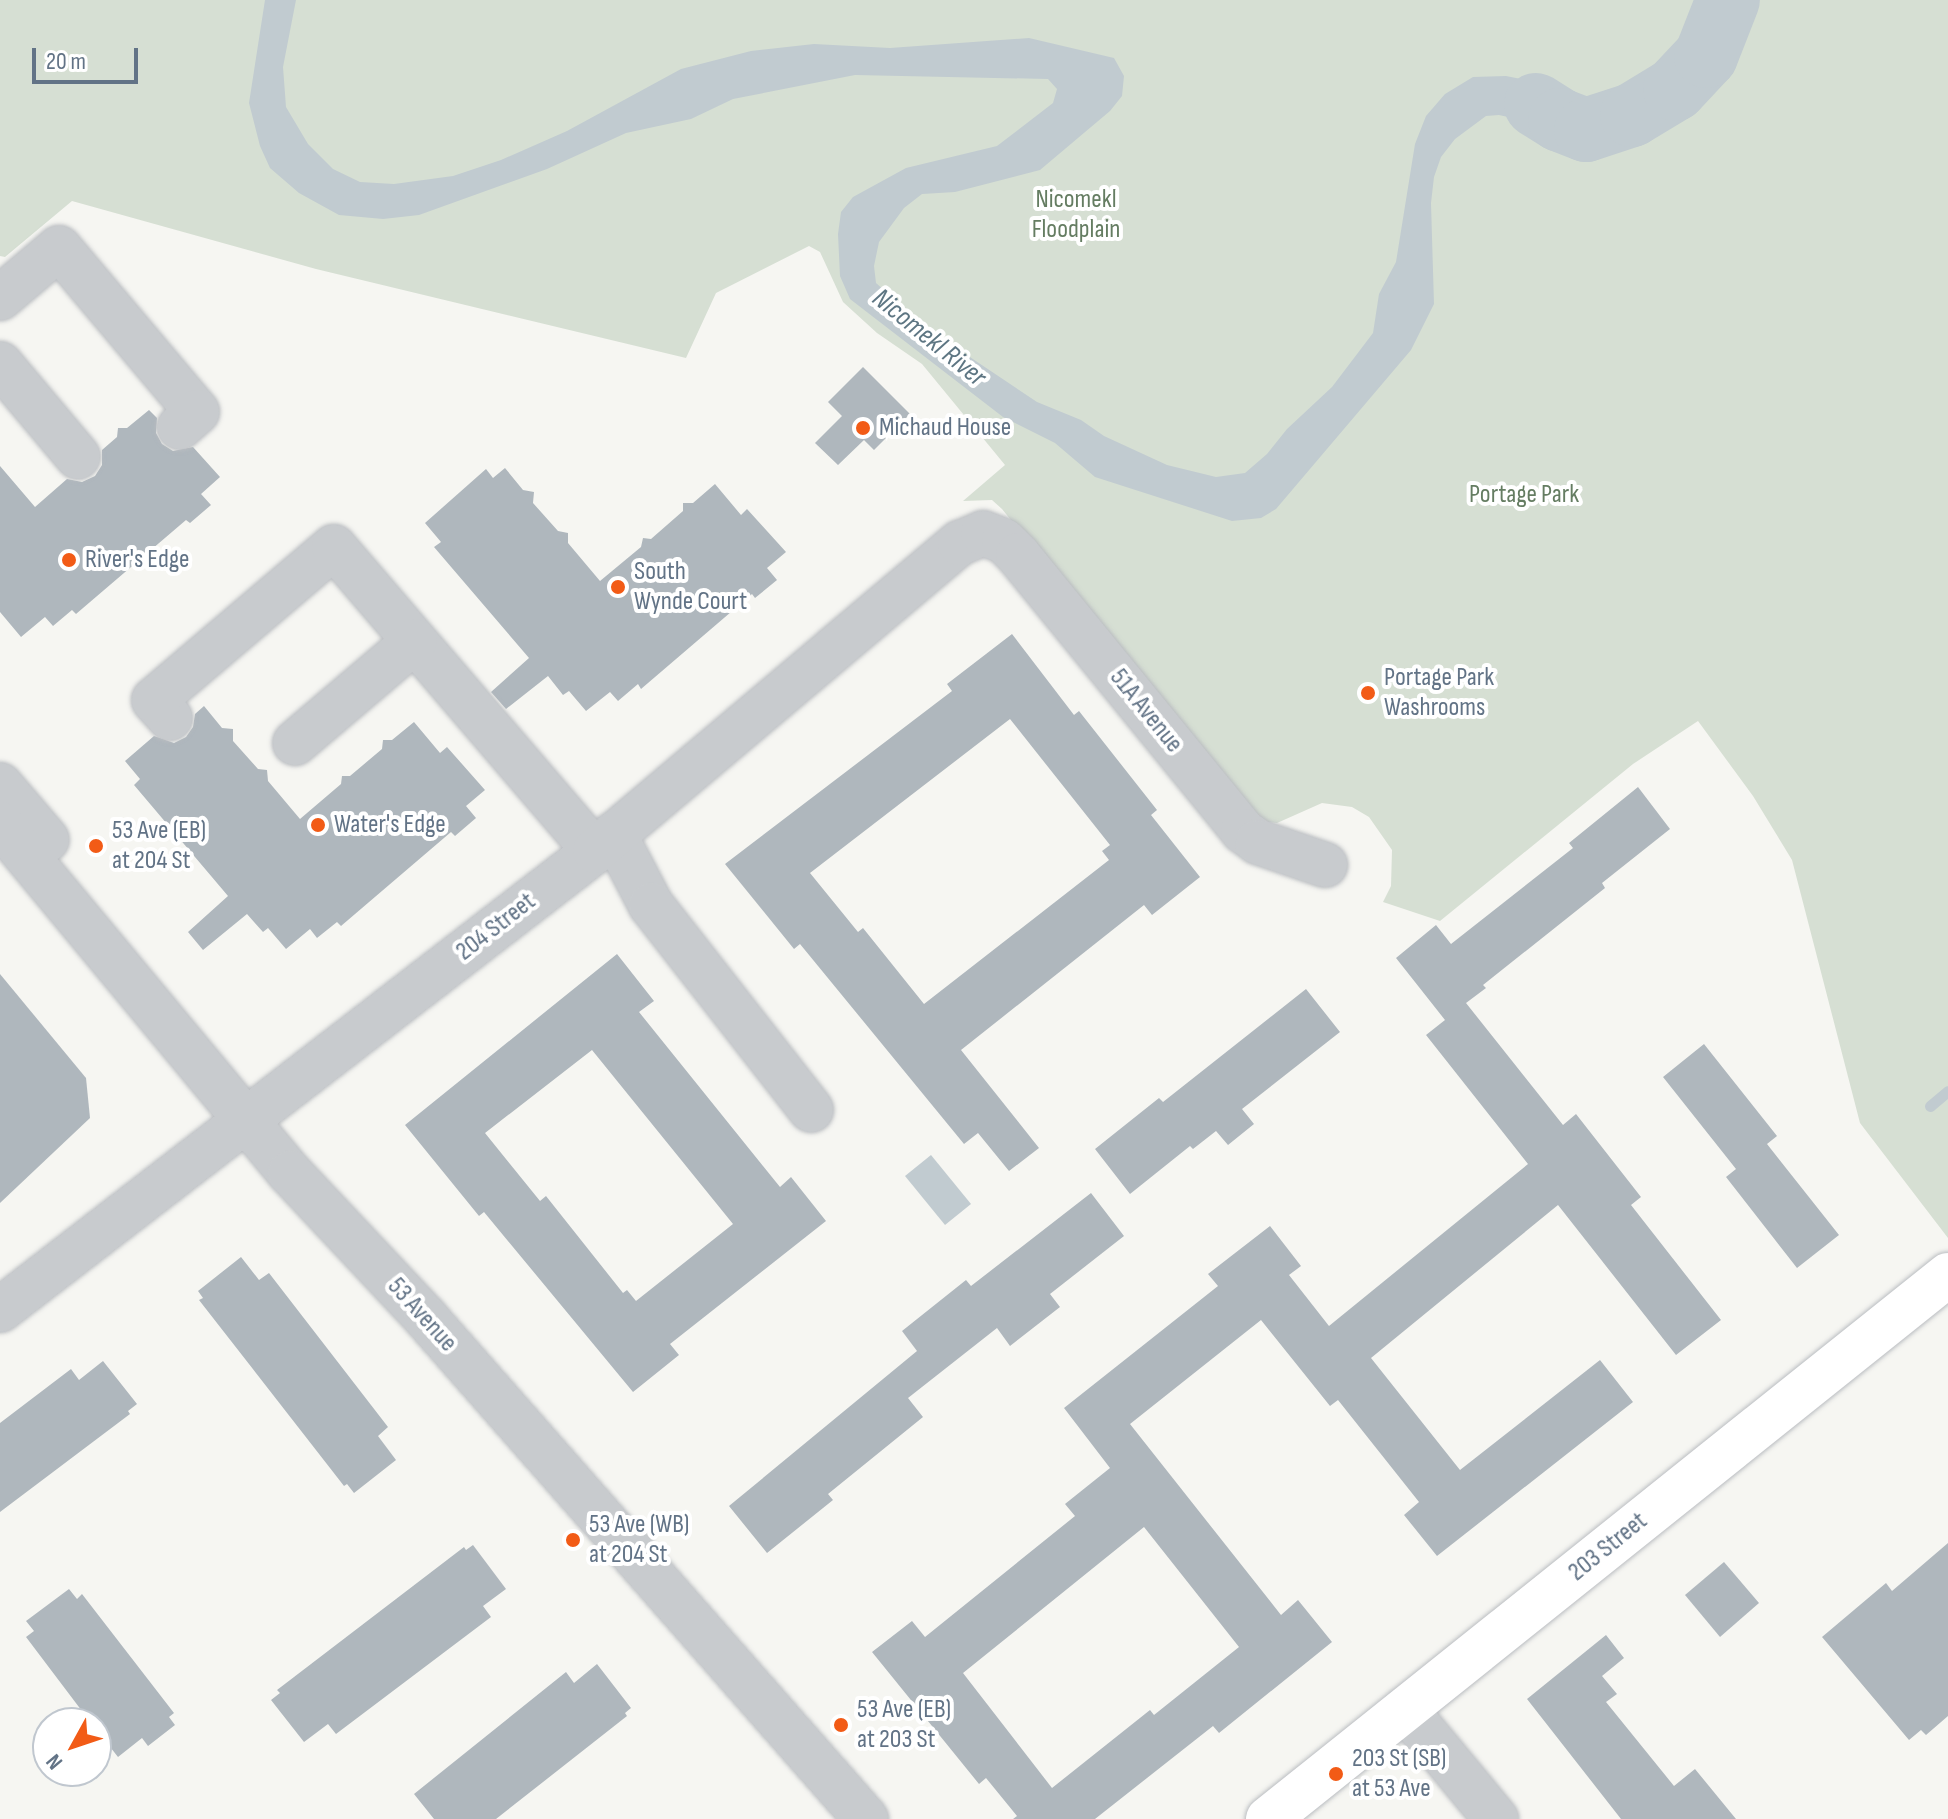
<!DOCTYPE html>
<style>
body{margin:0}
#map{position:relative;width:1948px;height:1819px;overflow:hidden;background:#f6f6f2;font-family:"Sofia Sans Condensed",sans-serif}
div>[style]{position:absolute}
.green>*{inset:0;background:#d6dfd3}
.water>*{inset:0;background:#c1cbd0}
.stream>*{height:11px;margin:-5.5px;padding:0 5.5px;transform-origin:5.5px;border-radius:5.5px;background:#c1cbd0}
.river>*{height:64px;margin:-32px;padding:0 32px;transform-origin:32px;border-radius:32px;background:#c1cbd0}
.building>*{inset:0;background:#afb7bd}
.roads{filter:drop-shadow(0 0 2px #babdc1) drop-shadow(0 0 2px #babdc1)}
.minor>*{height:44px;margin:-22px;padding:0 22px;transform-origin:22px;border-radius:22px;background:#c8cbce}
.major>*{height:44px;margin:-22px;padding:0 22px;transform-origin:22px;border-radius:22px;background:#fff}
.dots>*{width:22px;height:22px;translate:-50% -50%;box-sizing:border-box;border:4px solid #fff;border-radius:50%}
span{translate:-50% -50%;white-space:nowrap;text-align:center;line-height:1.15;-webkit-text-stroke:8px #fff;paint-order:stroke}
.park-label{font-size:26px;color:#657d62}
.poi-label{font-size:26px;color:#627386}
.left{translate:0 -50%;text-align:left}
.street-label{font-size:26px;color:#627386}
.water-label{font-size:28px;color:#5e7683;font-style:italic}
.north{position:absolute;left:32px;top:1707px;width:80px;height:80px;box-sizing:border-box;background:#fff;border:2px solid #c0c7cf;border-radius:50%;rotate:230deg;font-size:22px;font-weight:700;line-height:32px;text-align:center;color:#627386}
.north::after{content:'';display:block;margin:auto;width:28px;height:36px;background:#f25b16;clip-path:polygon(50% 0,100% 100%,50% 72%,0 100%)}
.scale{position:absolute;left:32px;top:48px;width:106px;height:36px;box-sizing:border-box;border:4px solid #627386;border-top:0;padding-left:10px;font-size:24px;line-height:28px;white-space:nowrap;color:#627386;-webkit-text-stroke:6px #fff;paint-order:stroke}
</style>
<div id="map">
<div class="green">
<div style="clip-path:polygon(0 0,1948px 0,1948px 1238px,1860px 1123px,1792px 860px,1753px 796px,1698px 721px,1633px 764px,1440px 921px,1383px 902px,1391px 886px,1392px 850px,1369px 817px,1352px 807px,1322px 803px,1277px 823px,1256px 821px,1002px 509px,992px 500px,963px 501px,1005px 465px,922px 364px,877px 333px,843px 302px,820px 252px,809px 246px,716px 293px,686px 358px,316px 269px,72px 201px,5px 257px,0 256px)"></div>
</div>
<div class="water">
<div style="clip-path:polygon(265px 0,296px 0,283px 67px,286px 107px,308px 144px,333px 169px,360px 182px,394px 184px,453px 176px,501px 160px,567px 131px,681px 69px,751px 51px,814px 44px,890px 48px,1029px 38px,1114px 58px,1124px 76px,1122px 96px,1110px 111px,1040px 170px,955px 192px,922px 194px,904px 208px,879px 242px,874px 266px,876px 283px,925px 327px,1037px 402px,1081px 420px,1104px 436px,1167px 465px,1216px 477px,1245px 473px,1267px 454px,1287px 429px,1332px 387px,1373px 333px,1379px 294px,1396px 262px,1415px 144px,1426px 116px,1445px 94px,1473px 77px,1506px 76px,1531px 81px,1558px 100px,1564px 110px,1580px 119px,1610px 115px,1631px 140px,1576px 149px,1539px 124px,1499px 115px,1486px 116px,1455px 139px,1441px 157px,1434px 177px,1431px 203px,1434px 304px,1411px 350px,1276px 509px,1261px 518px,1232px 521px,1095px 477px,1055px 443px,1003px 417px,872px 316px,850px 299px,840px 276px,838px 234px,841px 212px,853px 197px,906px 168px,997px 146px,1053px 103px,1057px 89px,1048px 79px,855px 75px,733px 99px,691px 119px,626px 133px,547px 169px,419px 215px,383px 219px,339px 215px,299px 193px,270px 168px,260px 146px,249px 103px)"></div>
<div style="clip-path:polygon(931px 1155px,971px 1204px,945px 1225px,905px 1176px)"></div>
</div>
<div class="stream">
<div style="left:1930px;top:1106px;width:23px;rotate:-40deg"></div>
</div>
<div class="river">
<div style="left:1536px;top:105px;width:28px;rotate:32deg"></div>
<div style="left:1560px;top:120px;width:28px;rotate:21deg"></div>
<div style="left:1586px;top:130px;width:48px;rotate:-18.1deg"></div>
<div style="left:1632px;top:115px;width:50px;rotate:-31.2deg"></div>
<div style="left:1675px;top:89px;width:45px;rotate:-46.8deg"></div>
<div style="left:1706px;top:56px;width:60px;rotate:-68.6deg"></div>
</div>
<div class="building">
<div style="clip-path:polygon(863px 367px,910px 414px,874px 450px,864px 440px,838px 465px,815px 443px,842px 416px,828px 402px)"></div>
<div style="clip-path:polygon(149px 410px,157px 418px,156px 433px,162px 444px,173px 451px,193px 447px,220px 477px,201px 494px,211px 505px,190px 523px,186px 520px,76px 614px,72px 610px,53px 626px,45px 617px,21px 637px,0 612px,0 466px,35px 507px,67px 479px,82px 482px,95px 476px,102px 465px,102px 450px,117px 437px,118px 428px,127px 428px)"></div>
<div style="clip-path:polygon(505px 468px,523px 490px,534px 492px,533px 503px,558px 531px,568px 533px,568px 543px,600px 581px,641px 547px,643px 538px,651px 539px,683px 511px,683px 503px,693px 503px,715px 484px,741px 515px,747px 509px,786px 552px,767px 568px,777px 580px,755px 598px,752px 594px,641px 689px,638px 684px,618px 701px,610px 692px,586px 711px,569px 691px,563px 695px,548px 676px,506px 709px,491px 692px,529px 658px,434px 547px,441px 542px,425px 523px,486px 469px,493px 478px)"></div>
<div style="clip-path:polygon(evenodd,1012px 634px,1074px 715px,1079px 711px,1157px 810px,1151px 815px,1200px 877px,1152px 915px,1144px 905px,961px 1050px,1039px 1148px,1009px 1171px,978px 1133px,964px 1144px,800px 944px,794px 949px,725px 864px,952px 691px,947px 684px,1012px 634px,1010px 719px,1110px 845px,1102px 851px,1109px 860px,924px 1004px,863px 928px,858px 932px,810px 873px,1010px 719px)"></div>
<div style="clip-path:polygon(204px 706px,222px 728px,233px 729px,233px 741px,258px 769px,267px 770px,268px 781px,300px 819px,341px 784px,342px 776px,350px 776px,382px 749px,383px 740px,392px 740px,414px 722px,440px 753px,447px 747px,485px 790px,466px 806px,476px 818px,455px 836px,451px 832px,341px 926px,337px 922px,317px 938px,310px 929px,286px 949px,268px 928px,263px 932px,247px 914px,203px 950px,188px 932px,228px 896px,134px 785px,140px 779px,125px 761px,154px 736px,174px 743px,186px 737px,193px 727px,195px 714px)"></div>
<div style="clip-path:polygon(evenodd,1638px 787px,1670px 829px,1602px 883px,1605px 888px,1483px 985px,1486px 988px,1466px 1003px,1563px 1125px,1576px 1114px,1641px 1197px,1631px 1205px,1721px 1320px,1676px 1355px,1558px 1205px,1371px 1358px,1460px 1470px,1600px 1360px,1633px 1402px,1437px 1556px,1404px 1515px,1419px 1502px,1338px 1400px,1330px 1406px,1261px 1320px,1130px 1424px,1281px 1615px,1298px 1600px,1332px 1642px,1219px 1733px,1213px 1726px,1095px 1819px,1013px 1819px,1017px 1816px,986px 1778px,979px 1784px,872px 1652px,912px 1621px,925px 1637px,1075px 1516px,1065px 1504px,1110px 1468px,1064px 1408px,1218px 1286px,1208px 1274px,1270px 1226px,1301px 1266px,1289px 1275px,1329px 1326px,1528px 1164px,1426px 1035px,1445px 1020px,1396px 958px,1436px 925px,1451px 944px,1573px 848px,1569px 843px,1638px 787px,1144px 1527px,1239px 1647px,1154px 1715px,1150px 1710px,1052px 1788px,963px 1673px,1144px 1527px)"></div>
<div style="clip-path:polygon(evenodd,617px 954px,654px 1001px,639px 1012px,780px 1187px,791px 1177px,826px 1221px,670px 1344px,679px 1355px,633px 1392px,484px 1212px,479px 1216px,405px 1125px,617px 954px,592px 1050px,733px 1224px,636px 1301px,627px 1290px,623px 1293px,546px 1196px,540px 1201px,485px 1133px,592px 1050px)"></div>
<div style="clip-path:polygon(0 974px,86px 1078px,90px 1118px,0 1203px)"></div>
<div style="clip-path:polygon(1306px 989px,1340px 1032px,1242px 1109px,1254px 1124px,1228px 1145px,1216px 1131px,1193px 1149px,1190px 1146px,1130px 1194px,1095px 1149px,1159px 1098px,1163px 1102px)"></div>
<div style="clip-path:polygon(1704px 1044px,1777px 1136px,1767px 1144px,1839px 1235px,1797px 1268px,1726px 1177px,1736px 1169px,1663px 1077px)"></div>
<div style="clip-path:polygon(1091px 1193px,1124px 1236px,1050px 1294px,1060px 1307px,1010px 1346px,997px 1328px,908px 1398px,923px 1417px,828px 1494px,833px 1500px,767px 1553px,729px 1506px,917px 1351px,902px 1331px,966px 1280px,971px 1286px)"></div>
<div style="clip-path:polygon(241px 1257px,259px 1280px,269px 1273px,388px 1427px,378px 1436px,396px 1460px,354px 1493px,347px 1484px,344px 1486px,199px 1300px,203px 1298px,198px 1291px)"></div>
<div style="clip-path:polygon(103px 1361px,137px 1404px,128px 1411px,130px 1414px,0 1512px,0 1423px,71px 1369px,79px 1380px)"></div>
<div style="clip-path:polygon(1948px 1543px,1948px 1716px,1926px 1735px,1921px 1730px,1909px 1740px,1822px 1637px,1886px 1583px,1892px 1591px)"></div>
<div style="clip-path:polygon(473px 1545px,506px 1589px,483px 1606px,491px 1617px,336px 1734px,328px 1724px,304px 1742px,271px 1700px,280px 1693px,277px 1690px,464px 1547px,466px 1550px)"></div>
<div style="clip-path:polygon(1724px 1562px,1759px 1603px,1720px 1637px,1685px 1595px)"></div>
<div style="clip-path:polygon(69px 1589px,77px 1599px,82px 1594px,174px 1713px,169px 1717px,175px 1725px,148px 1746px,142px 1738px,118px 1757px,96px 1729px,96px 1723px,91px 1723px,26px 1637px,34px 1631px,26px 1621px)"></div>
<div style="clip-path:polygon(1606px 1635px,1624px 1658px,1602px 1676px,1617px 1694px,1606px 1702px,1674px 1786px,1695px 1769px,1736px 1819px,1621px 1819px,1527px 1699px)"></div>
<div style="clip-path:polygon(597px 1664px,631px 1708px,625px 1713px,627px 1716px,496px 1819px,434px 1819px,414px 1794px,566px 1672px,574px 1683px)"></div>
</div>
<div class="roads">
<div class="minor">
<div style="left:0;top:298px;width:77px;rotate:-40.3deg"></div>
<div style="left:59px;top:248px;width:214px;rotate:49.9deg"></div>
<div style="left:197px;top:412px;width:23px;rotate:139deg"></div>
<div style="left:0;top:364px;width:121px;rotate:50deg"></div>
<div style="left:170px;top:718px;width:24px;rotate:-132deg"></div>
<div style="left:154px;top:700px;width:236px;rotate:-40.4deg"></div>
<div style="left:334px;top:547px;width:401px;rotate:49.4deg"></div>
<div style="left:295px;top:743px;width:157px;rotate:-40.4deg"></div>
<div style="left:0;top:785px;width:72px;rotate:49.5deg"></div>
<div style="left:0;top:824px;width:454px;rotate:50.3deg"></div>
<div style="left:290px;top:1173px;width:199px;rotate:46.8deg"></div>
<div style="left:426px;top:1318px;width:667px;rotate:48.71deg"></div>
<div style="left:614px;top:834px;width:80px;rotate:62.5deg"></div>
<div style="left:651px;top:905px;width:260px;rotate:52deg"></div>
<div style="left:0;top:1310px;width:751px;rotate:-37.65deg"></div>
<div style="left:595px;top:851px;width:478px;rotate:-40.2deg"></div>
<div style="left:960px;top:543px;width:25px;rotate:-23deg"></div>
<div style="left:983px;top:533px;width:22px;rotate:21deg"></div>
<div style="left:1004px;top:541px;width:20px;rotate:45deg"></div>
<div style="left:1018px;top:555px;width:356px;rotate:50.8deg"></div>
<div style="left:1243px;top:831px;width:19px;rotate:36deg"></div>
<div style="left:1258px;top:842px;width:71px;rotate:18.9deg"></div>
<div style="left:1405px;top:1709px;width:143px;rotate:50.4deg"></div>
</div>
<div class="major">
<div style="left:1268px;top:1819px;width:871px;rotate:-38.66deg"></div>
</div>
</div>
<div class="dots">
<div style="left:863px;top:428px;background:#f25b16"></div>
<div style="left:69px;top:560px;background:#f25b16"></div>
<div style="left:618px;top:587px;background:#f25b16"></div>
<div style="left:1368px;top:693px;background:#f25b16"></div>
<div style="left:318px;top:825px;background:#f25b16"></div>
<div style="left:96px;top:846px;background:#f25b16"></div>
<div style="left:573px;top:1540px;background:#f25b16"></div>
<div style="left:841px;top:1725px;background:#f25b16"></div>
<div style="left:1336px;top:1774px;background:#f25b16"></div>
</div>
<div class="park-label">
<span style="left:1076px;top:215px">Nicomekl<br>Floodplain</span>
<span style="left:1524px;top:495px">Portage Park</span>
</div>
<div class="poi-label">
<span class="left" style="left:879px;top:428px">Michaud House</span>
<span class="left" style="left:85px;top:560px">River's Edge</span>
<span class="left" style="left:634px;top:587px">South<br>Wynde Court</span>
<span class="left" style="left:1384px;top:693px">Portage Park<br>Washrooms</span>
<span class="left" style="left:334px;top:825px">Water's Edge</span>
<span class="left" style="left:112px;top:846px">53 Ave (EB)<br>at 204 St</span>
<span class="left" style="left:589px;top:1540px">53 Ave (WB)<br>at 204 St</span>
<span class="left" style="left:857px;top:1725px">53 Ave (EB)<br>at 203 St</span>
<span class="left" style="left:1352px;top:1774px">203 St (SB)<br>at 53 Ave</span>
</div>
<div class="street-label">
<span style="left:1146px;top:711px;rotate:51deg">51A Avenue</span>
<span style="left:496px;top:927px;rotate:-38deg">204 Street</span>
<span style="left:422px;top:1315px;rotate:48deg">53 Avenue</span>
<span style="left:1608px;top:1547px;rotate:-39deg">203 Street</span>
</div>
<div class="water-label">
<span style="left:929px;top:338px;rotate:39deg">Nicomekl River</span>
</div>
<div class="north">N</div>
<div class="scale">20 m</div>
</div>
